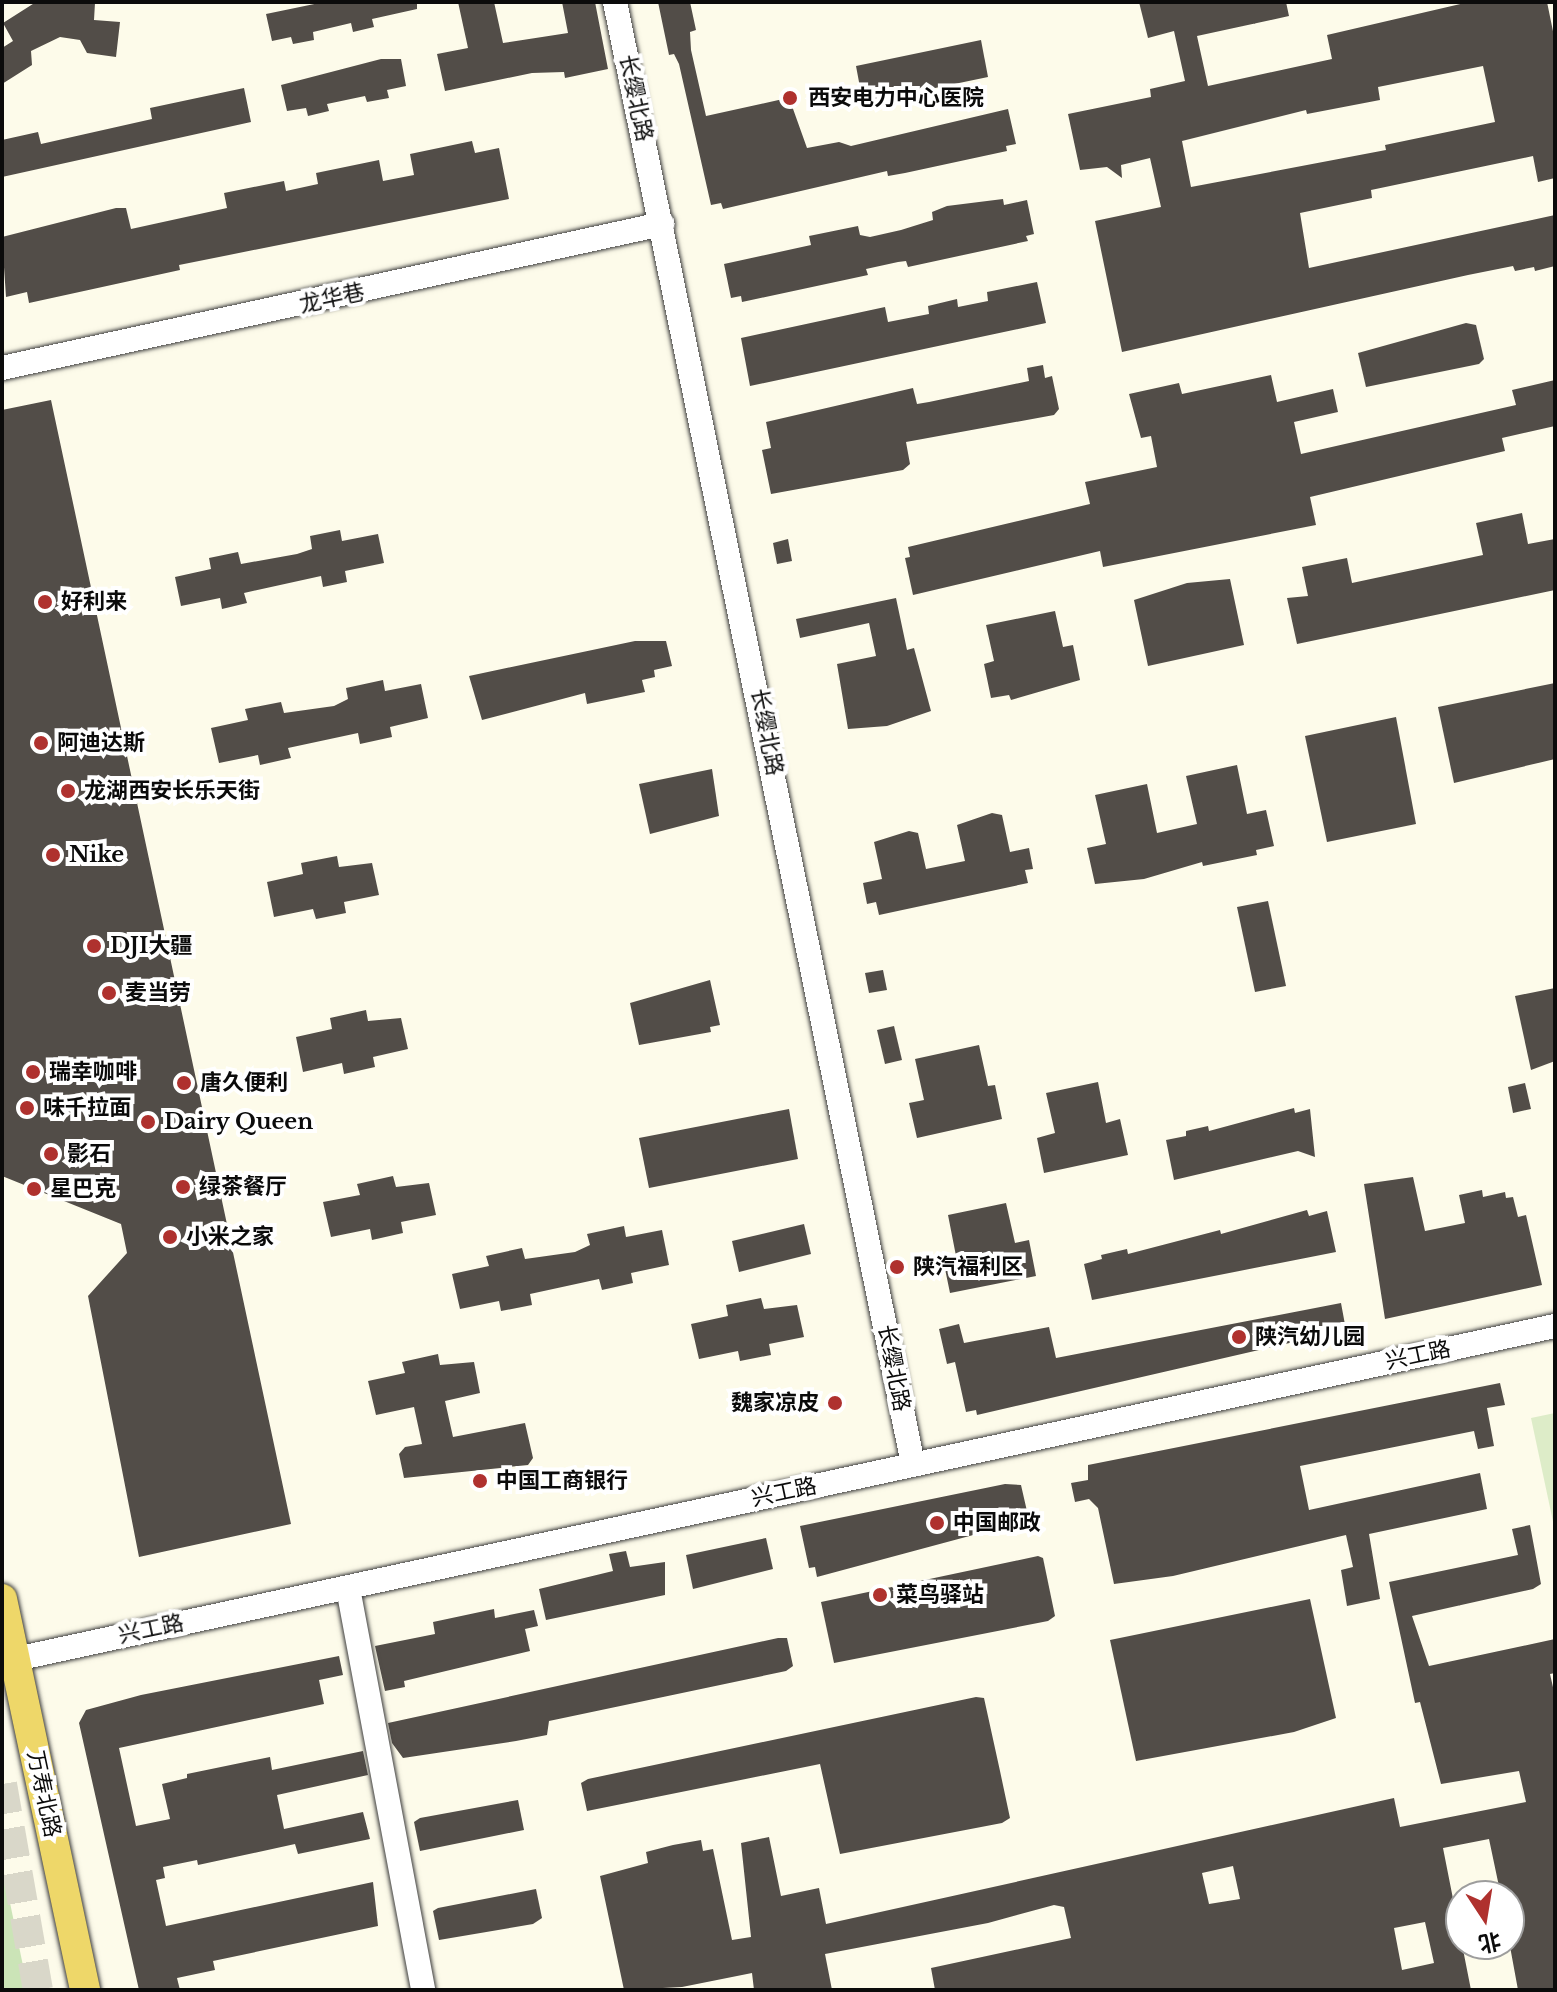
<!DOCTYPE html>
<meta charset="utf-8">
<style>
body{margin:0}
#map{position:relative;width:1557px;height:1992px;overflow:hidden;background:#fdfbea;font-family:"Libre Baskerville","Noto Sans SC",serif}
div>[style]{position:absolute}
.green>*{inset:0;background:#cbe4b7}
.pitch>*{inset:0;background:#ddecc8}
.building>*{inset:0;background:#524d48}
.major-tunnel>*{height:30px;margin-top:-15px;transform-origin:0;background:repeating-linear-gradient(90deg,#d9d7c9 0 30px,transparent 0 45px)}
.roads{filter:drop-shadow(0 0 2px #3e3e3e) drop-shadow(0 0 2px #3e3e3e)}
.minor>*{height:24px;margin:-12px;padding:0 12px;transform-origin:12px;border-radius:12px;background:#fff}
.major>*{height:30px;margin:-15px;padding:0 15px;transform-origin:15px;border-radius:15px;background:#eed769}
.dots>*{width:22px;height:22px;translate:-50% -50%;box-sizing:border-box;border:4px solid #fff;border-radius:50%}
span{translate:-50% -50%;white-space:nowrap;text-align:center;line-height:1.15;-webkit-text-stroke:8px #fff;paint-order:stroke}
.street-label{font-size:22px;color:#0b0b0b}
.poi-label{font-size:22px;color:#0b0b0b;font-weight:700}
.left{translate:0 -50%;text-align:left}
.right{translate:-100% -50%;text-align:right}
.frame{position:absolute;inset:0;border:4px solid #0b0b0b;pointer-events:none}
.north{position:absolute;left:1445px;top:1880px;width:80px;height:80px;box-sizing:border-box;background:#fff;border:2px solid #9d9d9d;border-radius:50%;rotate:168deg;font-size:22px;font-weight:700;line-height:32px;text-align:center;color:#0b0b0b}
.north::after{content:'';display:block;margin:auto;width:28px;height:36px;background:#af312e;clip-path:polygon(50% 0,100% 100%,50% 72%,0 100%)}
</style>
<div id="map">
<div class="green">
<div style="clip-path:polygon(2px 1864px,28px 1990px,2px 1990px)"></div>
</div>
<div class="pitch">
<div style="clip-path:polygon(1555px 1413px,1555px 1531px,1531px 1418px)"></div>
</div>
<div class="building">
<div style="clip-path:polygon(36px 2px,95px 3px,94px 20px,120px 22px,116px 57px,87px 53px,80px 40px,60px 37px,31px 51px,32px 65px,2px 84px,2px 48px,13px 41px,3px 23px)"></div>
<div style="clip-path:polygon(324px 2px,417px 2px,417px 9px,372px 19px,374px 27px,353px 32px,351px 23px,313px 32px,314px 40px,293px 44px,291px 37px,272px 41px,266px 14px)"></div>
<div style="clip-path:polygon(458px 2px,494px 2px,503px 43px,568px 33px,562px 2px,595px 2px,608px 69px,565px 78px,564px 72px,532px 73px,445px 91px,437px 54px,468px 48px)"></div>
<div style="clip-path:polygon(658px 2px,690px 2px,696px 30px,690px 32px,691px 50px,706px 116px,783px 99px,792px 106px,807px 148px,839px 142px,851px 146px,1008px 109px,1016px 144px,1006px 146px,1007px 151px,905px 173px,888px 176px,887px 171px,723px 209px,721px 203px,711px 205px,679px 64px,674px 54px,669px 55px)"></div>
<div style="clip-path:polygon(evenodd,1139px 2px,1286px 2px,1289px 16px,1197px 36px,1208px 86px,1332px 59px,1327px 35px,1469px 2px,1547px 2px,1555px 41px,1555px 178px,1538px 182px,1533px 156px,1371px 190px,1372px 198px,1300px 213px,1309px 268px,1555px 215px,1555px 266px,1535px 271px,1534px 267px,1515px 271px,1513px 266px,1468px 275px,1122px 352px,1095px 221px,1161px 207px,1150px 158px,1121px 165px,1122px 178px,1107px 167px,1080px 170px,1068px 114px,1151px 97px,1150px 89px,1185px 81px,1174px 31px,1148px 38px,1139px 2px,1483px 66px,1495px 122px,1385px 145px,1386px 150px,1191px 187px,1182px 141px,1306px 110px,1307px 114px,1380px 100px,1378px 87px,1483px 66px)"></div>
<div style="clip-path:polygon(981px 40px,988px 77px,863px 103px,856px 66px)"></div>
<div style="clip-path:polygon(381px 59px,401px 59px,406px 86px,387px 90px,389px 98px,367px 102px,365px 96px,327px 104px,329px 111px,308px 116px,306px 108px,287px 111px,281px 85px)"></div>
<div style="clip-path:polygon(244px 88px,251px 122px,2px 177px,2px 140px,38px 132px,41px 144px,152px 119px,150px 108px)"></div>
<div style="clip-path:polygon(472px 141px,475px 153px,499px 148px,509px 199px,179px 265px,180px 270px,29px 303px,27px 292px,6px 297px,2px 237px,116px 208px,126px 208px,131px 229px,227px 208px,224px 193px,284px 181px,286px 191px,318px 184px,316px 173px,379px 160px,383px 181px,414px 175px,410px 154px)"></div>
<div style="clip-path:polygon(1003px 199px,1004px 205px,1027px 200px,1034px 234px,1026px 236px,1028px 241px,908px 267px,906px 261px,898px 262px,866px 269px,868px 275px,742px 302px,741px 296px,731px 298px,724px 264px,811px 245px,809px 236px,858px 226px,860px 235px,870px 237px,901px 230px,933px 220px,932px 212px,947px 206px)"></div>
<div style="clip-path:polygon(1037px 282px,1046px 323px,750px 386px,741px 338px,885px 307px,888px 322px,929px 314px,928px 306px,957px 299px,958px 307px,988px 301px,987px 292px)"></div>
<div style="clip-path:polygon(1466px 323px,1476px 325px,1484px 359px,1479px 364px,1366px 387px,1358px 353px)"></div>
<div style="clip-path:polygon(1043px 365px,1045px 378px,1052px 376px,1059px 409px,1054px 415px,906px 442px,910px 464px,903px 470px,771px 494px,762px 450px,771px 448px,766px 422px,913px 388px,917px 404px,929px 402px,1029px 381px,1027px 368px)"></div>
<div style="clip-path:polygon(1271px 375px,1277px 402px,1333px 389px,1338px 412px,1294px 422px,1301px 454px,1516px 405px,1512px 390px,1555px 380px,1555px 426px,1502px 438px,1505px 451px,1310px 497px,1316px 525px,1103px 567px,1100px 551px,913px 595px,905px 558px,910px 557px,908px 547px,1090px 504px,1085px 482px,1157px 467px,1151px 436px,1141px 438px,1129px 394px,1179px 383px,1182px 394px)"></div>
<div style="clip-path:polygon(51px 400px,291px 1524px,139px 1557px,88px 1296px,127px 1253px,121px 1224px,2px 1176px,2px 410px)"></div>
<div style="clip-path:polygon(1522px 513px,1528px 544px,1555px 539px,1555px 590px,1297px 644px,1287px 598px,1308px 596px,1302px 567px,1347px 558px,1352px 583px,1483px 555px,1476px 523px)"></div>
<div style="clip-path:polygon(340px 530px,342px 541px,378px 534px,384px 563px,345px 571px,347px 582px,323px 587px,321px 576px,244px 593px,247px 603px,222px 609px,220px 598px,181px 606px,175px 577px,211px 569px,209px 558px,238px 552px,241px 564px,297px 554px,312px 549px,310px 536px)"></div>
<div style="clip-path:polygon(788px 539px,792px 561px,777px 564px,773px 543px)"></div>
<div style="clip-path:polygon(1230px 579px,1244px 645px,1148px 666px,1134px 600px,1187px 583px)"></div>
<div style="clip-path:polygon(896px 598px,907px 650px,914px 648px,931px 711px,887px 726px,848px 729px,837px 664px,876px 656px,869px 623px,800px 638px,796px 619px)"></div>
<div style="clip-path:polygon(1055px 611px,1063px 647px,1073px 645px,1080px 680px,1011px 700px,1009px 695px,991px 698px,984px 664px,994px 661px,986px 625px)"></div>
<div style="clip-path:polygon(635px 641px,666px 641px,672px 666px,654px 670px,655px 677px,642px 680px,645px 692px,587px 704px,585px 693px,482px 720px,469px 676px)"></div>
<div style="clip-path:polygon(383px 680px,385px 691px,421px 684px,428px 718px,390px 727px,392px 737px,360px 744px,358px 733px,288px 748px,291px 758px,260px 765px,258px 755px,219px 763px,211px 728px,248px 720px,245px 709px,281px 702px,284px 713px,334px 706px,348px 699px,346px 688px)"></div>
<div style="clip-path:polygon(1555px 683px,1555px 759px,1454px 783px,1438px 707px)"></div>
<div style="clip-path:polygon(1396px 717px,1416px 824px,1327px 842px,1305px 736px)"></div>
<div style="clip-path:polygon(1237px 765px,1247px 814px,1266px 810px,1274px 846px,1256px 850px,1257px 855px,1203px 866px,1202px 862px,1144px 879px,1095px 884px,1087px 848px,1106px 844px,1095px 795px,1147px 784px,1157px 833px,1197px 824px,1186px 776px)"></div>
<div style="clip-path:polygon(712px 769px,719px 816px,650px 834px,639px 784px)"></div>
<div style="clip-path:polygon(992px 813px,1002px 815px,1010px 852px,1029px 848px,1033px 869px,1025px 870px,1028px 883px,879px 915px,876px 902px,867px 904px,863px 883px,882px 879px,874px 842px,909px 831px,918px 833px,926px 869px,965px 861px,957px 825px)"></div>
<div style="clip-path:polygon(337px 856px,339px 867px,372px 863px,379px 895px,344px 902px,346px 913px,316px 919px,313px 909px,274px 917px,267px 882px,303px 874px,301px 863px)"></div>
<div style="clip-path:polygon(1268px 901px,1286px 986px,1255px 992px,1237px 907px)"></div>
<div style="clip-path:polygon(883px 970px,887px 990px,869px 993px,865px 973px)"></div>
<div style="clip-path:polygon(710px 980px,720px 1025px,710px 1027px,711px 1032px,639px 1045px,630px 1003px)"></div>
<div style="clip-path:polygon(1555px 988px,1555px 1061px,1531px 1070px,1515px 996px)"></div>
<div style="clip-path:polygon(366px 1010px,368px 1021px,401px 1018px,408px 1049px,373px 1057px,375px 1067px,344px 1074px,342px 1063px,303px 1072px,296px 1037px,332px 1029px,330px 1018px)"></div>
<div style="clip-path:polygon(894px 1026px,902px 1060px,885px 1064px,877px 1030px)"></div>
<div style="clip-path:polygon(979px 1045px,988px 1086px,995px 1085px,1002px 1119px,917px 1138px,909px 1103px,924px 1100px,915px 1059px)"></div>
<div style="clip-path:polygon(1098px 1082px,1106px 1123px,1120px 1119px,1128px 1155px,1044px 1173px,1037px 1138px,1055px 1133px,1046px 1093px)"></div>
<div style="clip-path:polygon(1525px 1083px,1531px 1109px,1513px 1113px,1508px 1087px)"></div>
<div style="clip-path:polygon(1294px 1108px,1295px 1113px,1310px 1109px,1315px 1157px,1298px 1151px,1174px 1180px,1166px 1140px,1186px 1136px,1186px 1131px,1208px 1126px,1209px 1131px)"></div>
<div style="clip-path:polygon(789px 1109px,798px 1159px,649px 1188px,639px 1138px)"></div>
<div style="clip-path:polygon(393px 1176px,396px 1187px,429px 1183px,436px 1215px,401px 1222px,403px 1233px,372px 1240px,370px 1229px,331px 1237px,323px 1202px,360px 1195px,357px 1184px)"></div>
<div style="clip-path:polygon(1413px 1177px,1425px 1231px,1465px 1223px,1459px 1195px,1482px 1190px,1483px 1197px,1505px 1192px,1506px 1198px,1513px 1197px,1518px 1217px,1526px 1215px,1542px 1285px,1385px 1319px,1364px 1184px)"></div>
<div style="clip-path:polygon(1006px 1203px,1015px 1243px,1029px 1240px,1036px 1276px,950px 1293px,943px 1259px,956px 1256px,948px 1215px)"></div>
<div style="clip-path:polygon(1307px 1210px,1309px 1216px,1327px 1211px,1336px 1252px,1092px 1300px,1084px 1264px,1102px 1259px,1101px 1255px,1127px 1249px,1128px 1254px,1220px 1230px,1221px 1234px)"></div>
<div style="clip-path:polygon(804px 1224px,811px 1254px,739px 1272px,732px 1241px)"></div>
<div style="clip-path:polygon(624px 1226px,626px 1237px,662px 1230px,669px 1265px,631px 1273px,633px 1283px,602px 1290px,599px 1279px,530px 1294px,532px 1305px,501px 1311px,499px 1301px,460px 1309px,452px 1274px,489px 1266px,486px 1256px,522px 1248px,525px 1259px,575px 1252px,590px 1245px,587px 1234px)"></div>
<div style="clip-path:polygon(761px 1298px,764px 1309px,797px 1305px,804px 1337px,769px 1344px,771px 1355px,740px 1361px,738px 1351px,699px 1359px,691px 1324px,728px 1316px,726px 1305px)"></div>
<div style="clip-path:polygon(1341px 1303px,1346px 1330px,977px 1415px,976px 1410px,966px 1412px,955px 1362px,947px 1364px,939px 1329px,959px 1324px,964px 1343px,1049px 1327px,1056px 1358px)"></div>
<div style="clip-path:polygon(438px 1354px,440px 1365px,474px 1362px,480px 1393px,445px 1401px,453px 1437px,525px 1423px,533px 1458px,528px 1465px,404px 1478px,399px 1454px,405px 1447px,422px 1444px,414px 1407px,376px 1415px,368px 1381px,405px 1373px,402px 1362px)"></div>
<div style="clip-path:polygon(1500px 1383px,1505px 1405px,1487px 1408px,1494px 1446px,1478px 1449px,1474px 1431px,1300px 1466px,1309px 1510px,1480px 1473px,1487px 1509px,1369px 1534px,1380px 1599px,1347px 1606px,1341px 1570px,1353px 1567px,1346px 1535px,1173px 1576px,1114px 1584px,1098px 1508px,1089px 1499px,1075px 1502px,1071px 1483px,1088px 1480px,1088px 1465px)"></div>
<div style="clip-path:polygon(1005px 1484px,1021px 1485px,1029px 1520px,817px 1577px,815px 1567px,809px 1568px,800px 1526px)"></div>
<div style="clip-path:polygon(evenodd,1530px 1525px,1541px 1584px,1533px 1589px,1412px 1616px,1429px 1666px,1555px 1639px,1555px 1673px,1550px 1674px,1555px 1696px,1555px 1990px,1518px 1990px,1509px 1941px,1509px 1896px,1501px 1896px,1489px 1839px,1443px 1848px,1471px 1990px,935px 1990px,931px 1968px,1071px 1938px,1064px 1907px,1054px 1905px,988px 1923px,825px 1954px,832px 1990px,754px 1990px,752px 1973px,682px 1987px,624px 1990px,600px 1876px,648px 1863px,646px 1852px,673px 1845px,701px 1840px,703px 1851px,713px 1849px,732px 1940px,751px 1937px,741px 1843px,769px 1837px,781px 1896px,819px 1888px,826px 1924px,1394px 1798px,1400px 1827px,1526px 1802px,1519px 1771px,1441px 1784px,1420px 1702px,1415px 1703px,1389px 1582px,1518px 1555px,1512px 1529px,1530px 1525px,1233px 1866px,1240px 1899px,1209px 1904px,1202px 1873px,1233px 1866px,1530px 1525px,1425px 1922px,1434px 1963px,1402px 1970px,1394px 1928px,1425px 1922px)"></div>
<div style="clip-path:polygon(766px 1538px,773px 1569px,693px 1589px,686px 1555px)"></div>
<div style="clip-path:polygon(626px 1551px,630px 1567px,665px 1562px,665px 1595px,546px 1620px,539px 1589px,613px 1571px,609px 1554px)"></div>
<div style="clip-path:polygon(1038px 1556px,1043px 1558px,1055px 1616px,1048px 1621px,834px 1663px,821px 1602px)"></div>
<div style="clip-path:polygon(1310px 1599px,1336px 1718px,1294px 1732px,1136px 1761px,1110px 1640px)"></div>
<div style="clip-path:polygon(494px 1609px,495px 1618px,534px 1610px,538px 1626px,525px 1629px,530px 1651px,404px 1681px,405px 1687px,385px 1691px,375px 1646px,435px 1634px,433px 1622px)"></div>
<div style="clip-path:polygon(778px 1638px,787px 1638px,793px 1666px,786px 1671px,549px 1721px,547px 1735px,516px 1741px,403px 1758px,392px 1743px,388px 1723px)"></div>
<div style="clip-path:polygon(339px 1656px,343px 1675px,319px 1680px,324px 1704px,119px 1748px,136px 1826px,170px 1819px,162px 1784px,187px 1778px,187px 1774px,270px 1757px,272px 1770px,363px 1751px,368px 1775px,277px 1795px,284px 1829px,363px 1812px,370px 1839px,298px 1854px,295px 1844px,198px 1865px,197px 1860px,163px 1867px,165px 1878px,156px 1880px,166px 1926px,373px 1882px,378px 1926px,213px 1961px,215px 1970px,177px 1978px,180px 1990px,139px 1990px,79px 1723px,86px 1710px,141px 1695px)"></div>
<div style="clip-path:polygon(976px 1697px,984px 1698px,1000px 1771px,1010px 1818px,1002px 1823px,840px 1854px,820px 1764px,587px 1811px,581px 1783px,588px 1779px)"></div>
<div style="clip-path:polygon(518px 1800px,524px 1830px,420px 1851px,414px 1822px,420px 1818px)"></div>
<div style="clip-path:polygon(536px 1889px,542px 1918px,533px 1924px,439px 1940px,433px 1911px,438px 1908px)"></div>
</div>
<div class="major-tunnel">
<div style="left:2px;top:1784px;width:209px;rotate:80.1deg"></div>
</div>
<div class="roads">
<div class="minor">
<div style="left:615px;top:2px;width:1492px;rotate:78.48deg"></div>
<div style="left:2px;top:368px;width:676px;rotate:-12.31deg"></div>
<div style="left:348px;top:1588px;width:409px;rotate:79.4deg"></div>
<div style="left:2px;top:1662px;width:1589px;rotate:-12.21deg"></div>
</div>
<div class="major">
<div style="left:2px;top:1599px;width:400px;rotate:78deg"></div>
</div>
</div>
<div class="dots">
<div style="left:790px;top:98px;background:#af312e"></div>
<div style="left:45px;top:602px;background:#af312e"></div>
<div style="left:41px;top:743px;background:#af312e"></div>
<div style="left:68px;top:791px;background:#af312e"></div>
<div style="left:53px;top:855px;background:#af312e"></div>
<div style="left:94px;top:946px;background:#af312e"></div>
<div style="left:109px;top:993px;background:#af312e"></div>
<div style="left:33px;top:1072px;background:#af312e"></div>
<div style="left:184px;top:1083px;background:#af312e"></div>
<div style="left:27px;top:1108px;background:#af312e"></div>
<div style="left:148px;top:1122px;background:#af312e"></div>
<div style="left:51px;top:1154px;background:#af312e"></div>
<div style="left:183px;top:1187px;background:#af312e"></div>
<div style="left:34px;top:1189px;background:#af312e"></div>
<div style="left:170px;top:1237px;background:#af312e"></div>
<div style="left:897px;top:1267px;background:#af312e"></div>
<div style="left:1239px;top:1337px;background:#af312e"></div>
<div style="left:835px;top:1403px;background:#af312e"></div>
<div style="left:480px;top:1481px;background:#af312e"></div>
<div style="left:937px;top:1523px;background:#af312e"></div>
<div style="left:880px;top:1595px;background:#af312e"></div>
</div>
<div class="street-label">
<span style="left:636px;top:98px;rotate:78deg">长缨北路</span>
<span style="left:332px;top:298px;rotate:-12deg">龙华巷</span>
<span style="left:767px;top:732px;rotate:79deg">长缨北路</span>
<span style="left:1418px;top:1355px;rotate:-12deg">兴工路</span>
<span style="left:894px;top:1368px;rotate:79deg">长缨北路</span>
<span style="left:784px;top:1492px;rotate:-12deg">兴工路</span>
<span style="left:151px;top:1629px;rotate:-12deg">兴工路</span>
<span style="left:44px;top:1794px;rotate:78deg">万寿北路</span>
</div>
<div class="poi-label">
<span class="left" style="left:808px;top:98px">西安电力中心医院</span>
<span class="left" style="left:61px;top:602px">好利来</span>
<span class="left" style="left:57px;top:743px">阿迪达斯</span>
<span class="left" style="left:84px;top:791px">龙湖西安长乐天街</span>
<span class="left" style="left:69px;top:855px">Nike</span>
<span class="left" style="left:110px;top:946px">DJI大疆</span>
<span class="left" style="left:125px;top:993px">麦当劳</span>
<span class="left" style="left:49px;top:1072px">瑞幸咖啡</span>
<span class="left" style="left:200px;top:1083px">唐久便利</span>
<span class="left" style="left:43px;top:1108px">味千拉面</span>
<span class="left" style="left:164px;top:1122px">Dairy Queen</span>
<span class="left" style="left:67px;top:1154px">影石</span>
<span class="left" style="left:199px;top:1187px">绿茶餐厅</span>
<span class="left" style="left:50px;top:1189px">星巴克</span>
<span class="left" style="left:186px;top:1237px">小米之家</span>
<span class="left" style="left:913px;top:1267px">陕汽福利区</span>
<span class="left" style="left:1255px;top:1337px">陕汽幼儿园</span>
<span class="right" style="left:819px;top:1403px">魏家凉皮</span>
<span class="left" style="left:496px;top:1481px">中国工商银行</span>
<span class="left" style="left:953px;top:1523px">中国邮政</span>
<span class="left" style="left:896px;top:1595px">菜鸟驿站</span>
</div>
<div class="frame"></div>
<div class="north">北</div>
</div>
